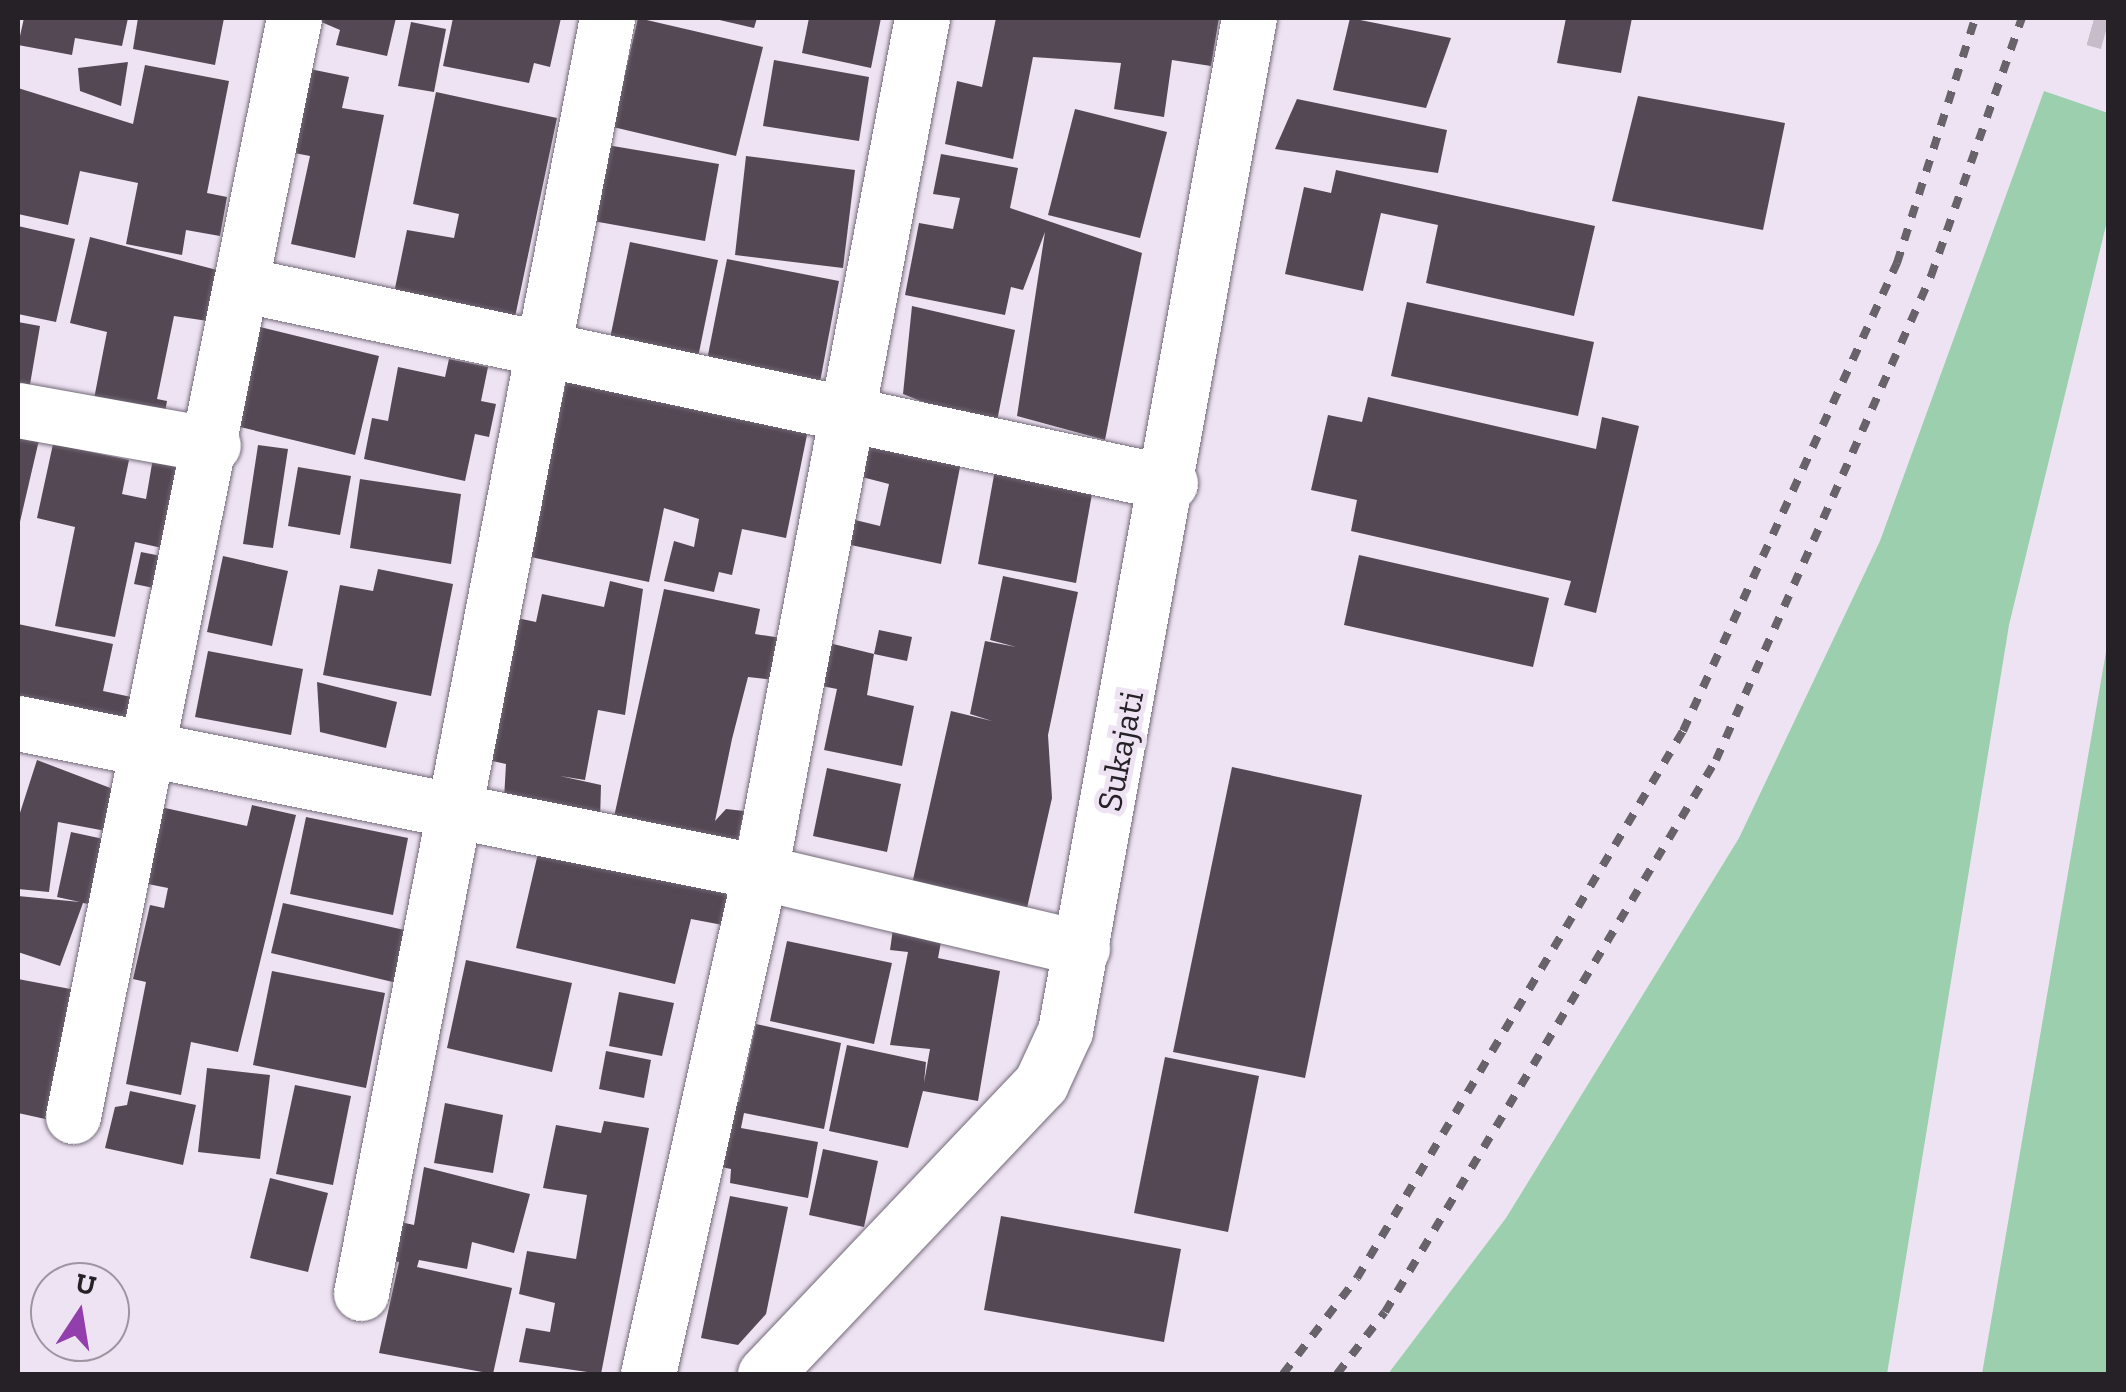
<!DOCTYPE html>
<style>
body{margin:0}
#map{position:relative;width:2126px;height:1392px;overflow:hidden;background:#eee3f3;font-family:"Zilla Slab",serif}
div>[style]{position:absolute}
.green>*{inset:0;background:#9bcfae}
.building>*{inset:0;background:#544854}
.major-tunnel>*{height:55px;margin-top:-27.5px;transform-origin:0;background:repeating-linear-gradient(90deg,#c6bcca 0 55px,transparent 0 83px)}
.roads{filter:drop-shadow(0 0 2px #736a78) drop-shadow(0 0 2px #736a78)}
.minor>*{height:55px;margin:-27.5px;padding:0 27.5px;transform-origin:27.5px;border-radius:27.5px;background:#fff}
.rail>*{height:8px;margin-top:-4px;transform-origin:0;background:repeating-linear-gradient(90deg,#68626b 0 12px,transparent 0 24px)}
span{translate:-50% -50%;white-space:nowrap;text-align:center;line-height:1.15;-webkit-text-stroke:10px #eee3f3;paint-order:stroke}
.street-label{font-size:35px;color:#252127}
.frame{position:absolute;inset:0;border:20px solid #252127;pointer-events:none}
.north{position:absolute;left:30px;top:1262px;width:100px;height:100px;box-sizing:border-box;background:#eee3f3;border:2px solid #9e95a1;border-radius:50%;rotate:12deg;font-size:28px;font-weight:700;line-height:40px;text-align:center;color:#252127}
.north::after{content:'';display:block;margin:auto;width:35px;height:45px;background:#923fad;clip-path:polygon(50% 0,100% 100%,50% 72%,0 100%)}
</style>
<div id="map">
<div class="green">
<div style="clip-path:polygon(2044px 91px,2108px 113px,2108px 217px,2009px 625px,1887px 1374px,1388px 1374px,1506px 1218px,1739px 838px,1880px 541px)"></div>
<div style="clip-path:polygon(2108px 640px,2108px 1374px,1982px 1374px)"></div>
</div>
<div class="building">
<div style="clip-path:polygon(24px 18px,128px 18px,122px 46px,75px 38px,72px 55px,18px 45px)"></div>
<div style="clip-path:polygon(138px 18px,224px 18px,215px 65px,133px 49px)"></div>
<div style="clip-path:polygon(312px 18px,396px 18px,387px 56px,336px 45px,340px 30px)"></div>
<div style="clip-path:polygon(453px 18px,561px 18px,550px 67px,534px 63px,529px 83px,443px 66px)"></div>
<div style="clip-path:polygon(638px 18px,763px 47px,736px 156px,613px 127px)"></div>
<div style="clip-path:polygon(711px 18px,757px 18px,754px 28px)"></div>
<div style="clip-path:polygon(809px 18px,881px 18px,871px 68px,802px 53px)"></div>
<div style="clip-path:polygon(996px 18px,1219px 18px,1211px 66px,1172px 60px,1164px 117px,1114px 109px,1121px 63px,1033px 57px,1013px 159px,945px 144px,957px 81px,982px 87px)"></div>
<div style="clip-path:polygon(1350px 18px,1451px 38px,1426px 108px,1333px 90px)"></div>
<div style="clip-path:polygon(1566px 18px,1632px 18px,1621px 73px,1557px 63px)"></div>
<div style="clip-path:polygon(411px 22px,446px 29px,434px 92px,398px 86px)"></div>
<div style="clip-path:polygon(774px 60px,869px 77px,859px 141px,763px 126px)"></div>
<div style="clip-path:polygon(128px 62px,121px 106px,80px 91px,78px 68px)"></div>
<div style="clip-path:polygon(145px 65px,229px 81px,207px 193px,227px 197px,220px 236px,186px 230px,182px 255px,126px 244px,138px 183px,80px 171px,68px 225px,18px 214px,18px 88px,133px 124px)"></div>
<div style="clip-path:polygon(300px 67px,349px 77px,342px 108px,384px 115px,355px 258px,291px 244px,310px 156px,284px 151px)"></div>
<div style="clip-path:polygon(436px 92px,557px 118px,515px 317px,394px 293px,407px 230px,454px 238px,459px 214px,413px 204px)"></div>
<div style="clip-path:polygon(1638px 96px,1785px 123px,1763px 230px,1612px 201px)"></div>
<div style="clip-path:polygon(1297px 99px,1447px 130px,1438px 173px,1275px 149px)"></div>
<div style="clip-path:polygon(1075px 109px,1167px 132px,1140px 238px,1048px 215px)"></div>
<div style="clip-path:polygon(607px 145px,719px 164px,705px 241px,593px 221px)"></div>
<div style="clip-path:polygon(941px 154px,1018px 168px,1010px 208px,1142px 253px,1105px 440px,1017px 416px,1045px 232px,1023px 290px,1011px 287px,1005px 315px,905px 295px,919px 223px,953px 229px,960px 198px,933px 194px)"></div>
<div style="clip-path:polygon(746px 156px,855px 170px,843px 268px,735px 255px)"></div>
<div style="clip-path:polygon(1336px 170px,1595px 226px,1574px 316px,1426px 283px,1438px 225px,1381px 213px,1363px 291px,1285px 274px,1304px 187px,1331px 193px)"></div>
<div style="clip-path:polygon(18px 226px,75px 239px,56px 322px,18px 314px)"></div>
<div style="clip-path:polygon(90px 237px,217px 270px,208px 321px,174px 316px,157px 399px,167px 401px,162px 429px,93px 404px,107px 332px,70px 323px)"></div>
<div style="clip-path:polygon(630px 242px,718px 260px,696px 367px,608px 348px)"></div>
<div style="clip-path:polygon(727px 259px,839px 281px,820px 382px,707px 360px)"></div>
<div style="clip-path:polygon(1407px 302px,1594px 342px,1578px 416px,1391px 376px)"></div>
<div style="clip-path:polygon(912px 306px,1015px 330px,995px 431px,903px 394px)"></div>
<div style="clip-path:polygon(18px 322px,40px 326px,27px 402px,18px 400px)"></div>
<div style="clip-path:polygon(260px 327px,379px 356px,355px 455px,236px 426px)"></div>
<div style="clip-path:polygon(449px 359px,488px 367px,481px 401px,496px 404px,489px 437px,475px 434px,465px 481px,364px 459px,372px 418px,388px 421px,398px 367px,445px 377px)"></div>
<div style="clip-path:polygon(567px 378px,808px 430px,786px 538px,742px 529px,732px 575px,719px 572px,714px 592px,664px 581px,674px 541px,694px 547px,699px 519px,664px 508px,649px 582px,526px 556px)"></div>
<div style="clip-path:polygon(1368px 397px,1596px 449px,1602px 417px,1639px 426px,1596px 613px,1564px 605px,1571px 581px,1351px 531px,1357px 500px,1311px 490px,1328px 415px,1362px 422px)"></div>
<div style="clip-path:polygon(18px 435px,39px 440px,19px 526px,18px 526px)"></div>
<div style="clip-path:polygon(872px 436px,962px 457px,941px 564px,846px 544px,851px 519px,880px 526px,889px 484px,862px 477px)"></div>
<div style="clip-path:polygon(53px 444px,129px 460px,122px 494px,146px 499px,153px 458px,180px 464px,162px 548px,135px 542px,115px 637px,55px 626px,75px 527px,37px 518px)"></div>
<div style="clip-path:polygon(258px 445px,288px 449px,273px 548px,243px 544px)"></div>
<div style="clip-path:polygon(996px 464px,1094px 483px,1076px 583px,978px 564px)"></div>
<div style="clip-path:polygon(298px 467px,351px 476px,340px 535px,288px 526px)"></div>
<div style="clip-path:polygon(360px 479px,461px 494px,451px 564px,350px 548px)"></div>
<div style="clip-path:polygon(141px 552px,161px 556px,154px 588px,134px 584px)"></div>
<div style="clip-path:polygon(1359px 555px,1549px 598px,1533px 667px,1344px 625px)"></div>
<div style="clip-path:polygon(223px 556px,288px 571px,272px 646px,207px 632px)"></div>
<div style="clip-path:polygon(378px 569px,453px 584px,431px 696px,323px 675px,340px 585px,373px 591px)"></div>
<div style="clip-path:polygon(1003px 576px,1078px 592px,1048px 735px,1052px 798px,1027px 908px,912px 884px,951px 711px,992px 721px,970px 714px,985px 641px,1016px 647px,990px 640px)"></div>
<div style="clip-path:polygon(610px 581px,643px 589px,625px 715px,598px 710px,585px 780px,560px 776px,601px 785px,600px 821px,504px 799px,506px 764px,488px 760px,517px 618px,536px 622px,542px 594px,604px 607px)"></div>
<div style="clip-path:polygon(664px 589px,760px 609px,755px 634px,781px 638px,774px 680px,748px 677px,732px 739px,715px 821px,726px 809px,744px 811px,736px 849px,612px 826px)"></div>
<div style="clip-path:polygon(18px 624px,113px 644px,103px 691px,136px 698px,129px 737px,18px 714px)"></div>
<div style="clip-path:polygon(879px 630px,912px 637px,907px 661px,874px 654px,867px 695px,914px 706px,902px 766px,824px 750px,837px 689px,812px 684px,821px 641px,874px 654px)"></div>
<div style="clip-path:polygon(208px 651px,303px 669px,291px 735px,195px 717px)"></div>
<div style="clip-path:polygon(317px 682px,397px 702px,386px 748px,320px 732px)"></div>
<div style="clip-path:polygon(37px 760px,113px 789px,106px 831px,58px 822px,49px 892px,18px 889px,18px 819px)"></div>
<div style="clip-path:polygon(1232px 767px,1362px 795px,1305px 1078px,1173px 1052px)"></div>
<div style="clip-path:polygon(827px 768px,901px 784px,887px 852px,813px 836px)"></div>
<div style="clip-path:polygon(252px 805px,296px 815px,238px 1052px,191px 1042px,181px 1095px,126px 1084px,146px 982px,133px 979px,150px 905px,164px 908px,168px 888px,138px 882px,156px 806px,247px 826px)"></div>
<div style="clip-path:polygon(306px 817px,408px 838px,393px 915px,290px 894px)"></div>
<div style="clip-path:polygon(71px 832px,108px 840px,94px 905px,83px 903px,60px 966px,18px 952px,18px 896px,80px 902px,57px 897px)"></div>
<div style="clip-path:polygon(539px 849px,736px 892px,728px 926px,691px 919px,675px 984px,516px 948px)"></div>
<div style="clip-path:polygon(283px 903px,409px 931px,397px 983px,271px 953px)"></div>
<div style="clip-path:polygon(894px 922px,943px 931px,938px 958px,1000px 971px,978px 1101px,923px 1091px,908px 1148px,829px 1131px,847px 1045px,926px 1062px,924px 1083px,930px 1049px,890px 1045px,908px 952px,890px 950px)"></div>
<div style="clip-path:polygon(787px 941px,892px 963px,874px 1044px,770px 1021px)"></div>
<div style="clip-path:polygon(466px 960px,572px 983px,552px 1072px,447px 1048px)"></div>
<div style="clip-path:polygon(272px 971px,385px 993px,366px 1088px,253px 1065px)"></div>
<div style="clip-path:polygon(18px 979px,86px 992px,59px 1122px,18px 1113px)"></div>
<div style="clip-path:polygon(619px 992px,674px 1003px,662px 1056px,609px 1046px)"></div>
<div style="clip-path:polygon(756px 1024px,841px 1043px,824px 1129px,744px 1113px,741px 1128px,818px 1142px,808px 1198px,730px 1183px,731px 1169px,707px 1164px,721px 1098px,739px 1102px)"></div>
<div style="clip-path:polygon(606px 1051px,651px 1060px,644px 1098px,599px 1089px)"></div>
<div style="clip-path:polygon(1165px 1057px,1259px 1076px,1228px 1232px,1134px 1213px)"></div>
<div style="clip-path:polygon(207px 1068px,270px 1075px,260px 1159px,198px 1152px)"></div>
<div style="clip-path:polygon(295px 1085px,351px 1096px,333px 1185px,276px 1174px)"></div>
<div style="clip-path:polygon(130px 1091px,196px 1105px,183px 1165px,105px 1148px,115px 1107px,127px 1105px)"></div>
<div style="clip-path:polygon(445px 1103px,503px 1115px,493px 1173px,434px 1163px)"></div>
<div style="clip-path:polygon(604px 1121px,649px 1128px,601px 1374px,519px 1362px,526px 1328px,550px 1332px,555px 1303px,519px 1294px,527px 1251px,576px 1259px,587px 1195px,543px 1188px,556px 1125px,601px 1133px)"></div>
<div style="clip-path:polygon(823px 1149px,878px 1161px,864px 1227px,809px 1215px)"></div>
<div style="clip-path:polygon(424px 1167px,530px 1194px,514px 1253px,472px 1242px,467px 1269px,419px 1260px,417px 1267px,512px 1288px,493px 1374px,379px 1353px,399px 1262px,380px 1259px,387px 1219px,414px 1225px)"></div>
<div style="clip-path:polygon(270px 1178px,328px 1193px,308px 1272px,250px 1258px)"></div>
<div style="clip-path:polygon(730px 1196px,788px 1207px,766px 1314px,738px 1345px,701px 1338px)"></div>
<div style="clip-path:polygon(1001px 1216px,1181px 1249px,1164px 1342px,984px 1310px)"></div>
</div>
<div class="major-tunnel">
<div style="left:2094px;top:18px;width:15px;rotate:16deg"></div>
</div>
<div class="roads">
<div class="minor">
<div style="left:245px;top:285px;width:946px;rotate:12.08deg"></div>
<div style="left:18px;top:410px;width:198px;rotate:10.2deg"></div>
<div style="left:18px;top:723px;width:757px;rotate:11.35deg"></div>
<div style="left:760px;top:872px;width:331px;rotate:13.3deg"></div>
<div style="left:73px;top:1116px;width:1120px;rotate:-78.62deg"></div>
<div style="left:361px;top:1293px;width:1299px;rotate:-79.08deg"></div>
<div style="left:648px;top:1374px;width:514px;rotate:-77.42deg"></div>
<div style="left:760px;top:872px;width:869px;rotate:-79.26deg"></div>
<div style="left:765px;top:1374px;width:401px;rotate:-46.5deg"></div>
<div style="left:1041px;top:1083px;width:57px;rotate:-65.2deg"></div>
<div style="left:1065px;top:1031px;width:1030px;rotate:-79.71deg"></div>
</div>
</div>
<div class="rail">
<div style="left:1283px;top:1374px;width:121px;rotate:-52.4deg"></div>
<div style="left:1357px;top:1278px;width:637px;rotate:-59.21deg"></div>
<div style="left:1683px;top:731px;width:515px;rotate:-65.43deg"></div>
<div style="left:1897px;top:263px;width:257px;rotate:-72.3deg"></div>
<div style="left:1337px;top:1374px;width:78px;rotate:-52.3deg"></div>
<div style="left:1385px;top:1312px;width:644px;rotate:-59.05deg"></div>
<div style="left:1716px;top:760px;width:530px;rotate:-66.05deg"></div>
<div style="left:1931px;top:276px;width:274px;rotate:-70.6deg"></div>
</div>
<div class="street-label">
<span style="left:1120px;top:751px;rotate:-79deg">Sukajati</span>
</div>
<div class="frame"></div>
<div class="north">U</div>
</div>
